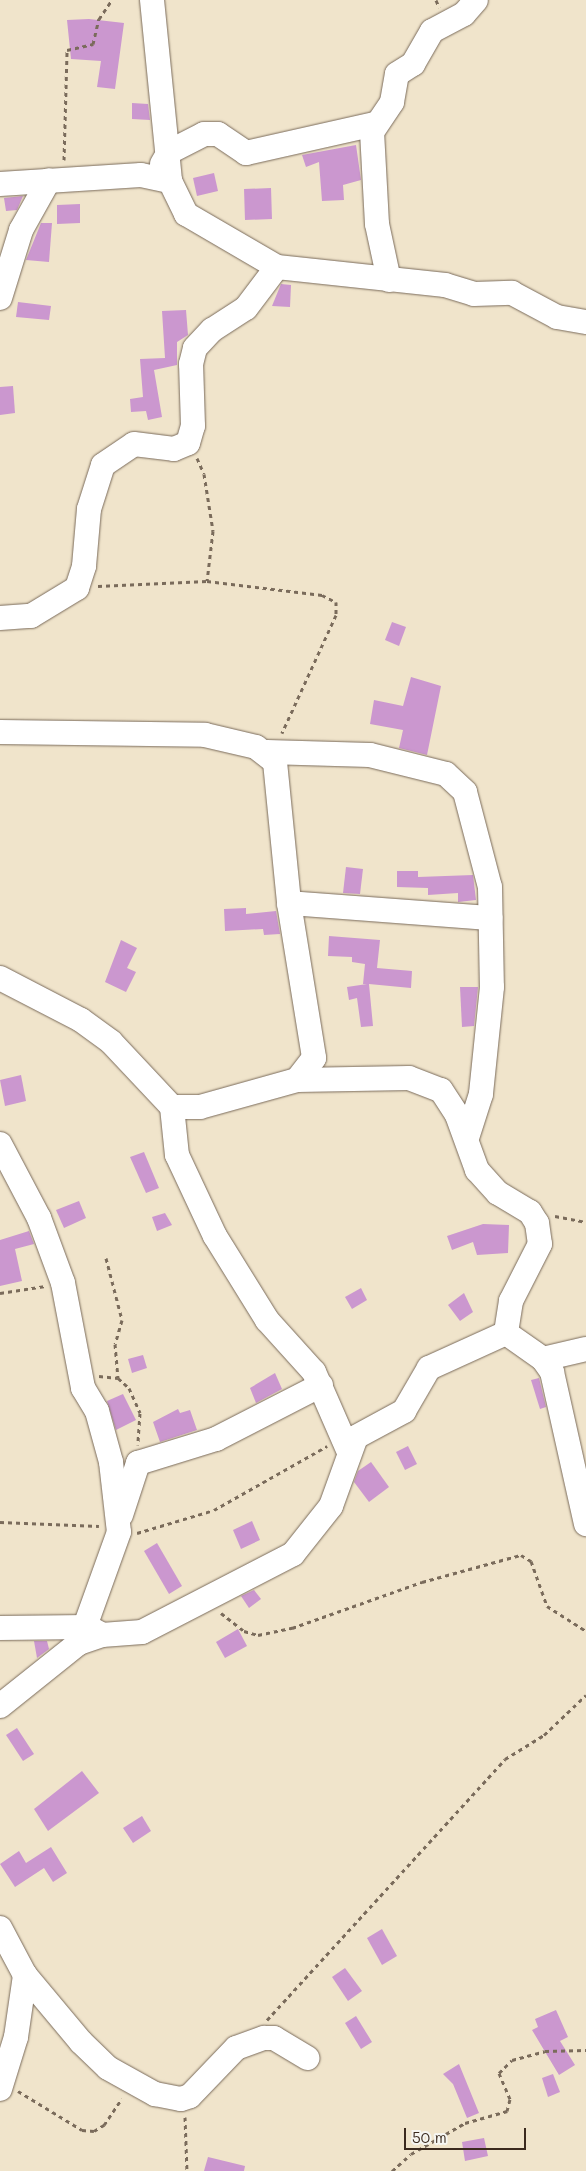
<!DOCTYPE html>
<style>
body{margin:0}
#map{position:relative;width:586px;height:2171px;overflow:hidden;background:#f0e4cb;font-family:Mali,sans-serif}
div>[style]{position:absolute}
.building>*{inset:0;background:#cb97cf}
.path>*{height:3px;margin-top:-1.5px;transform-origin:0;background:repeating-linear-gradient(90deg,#7a6b5b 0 4px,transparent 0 8px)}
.roads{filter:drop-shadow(0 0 1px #7a6b5b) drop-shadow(0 0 1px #7a6b5b)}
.minor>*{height:24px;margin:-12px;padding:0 12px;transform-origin:12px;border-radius:12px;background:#fff}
span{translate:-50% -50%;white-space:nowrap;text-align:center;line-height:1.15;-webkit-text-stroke:4px #f6f6f2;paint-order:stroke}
.scale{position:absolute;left:404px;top:2128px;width:122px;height:22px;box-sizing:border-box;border:2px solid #3b2a1e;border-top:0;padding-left:6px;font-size:15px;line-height:18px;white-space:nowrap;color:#3b2a1e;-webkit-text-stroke:4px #f6f6f2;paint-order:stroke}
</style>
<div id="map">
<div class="building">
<div style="clip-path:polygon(89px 19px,124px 23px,115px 89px,97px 87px,101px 61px,71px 59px,67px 20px)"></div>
<div style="clip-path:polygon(132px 103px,148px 104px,150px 120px,132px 119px)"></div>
<div style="clip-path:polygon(356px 145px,361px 180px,343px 185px,344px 200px,322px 201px,319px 162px,306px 167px,302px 155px)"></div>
<div style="clip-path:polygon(214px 173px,218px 191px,197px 196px,193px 178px)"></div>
<div style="clip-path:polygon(271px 188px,272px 219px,245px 220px,244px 189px)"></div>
<div style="clip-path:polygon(23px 196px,17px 210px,6px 211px,4px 198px)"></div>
<div style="clip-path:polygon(80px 204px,80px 223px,57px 224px,57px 205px)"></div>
<div style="clip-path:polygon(41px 223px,52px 223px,49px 262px,26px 260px)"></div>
<div style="clip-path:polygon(281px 284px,291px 285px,290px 307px,272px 306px)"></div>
<div style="clip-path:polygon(18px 302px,51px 306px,49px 320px,16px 317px)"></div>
<div style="clip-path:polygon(186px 310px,188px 335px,177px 342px,177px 365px,154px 370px,162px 417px,148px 420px,146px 411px,131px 412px,130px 399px,143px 397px,140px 359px,165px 358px,162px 311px)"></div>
<div style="clip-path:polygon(13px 386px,15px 413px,0 415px,0 387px)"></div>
<div style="clip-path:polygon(392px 622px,406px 627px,399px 646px,385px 640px)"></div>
<div style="clip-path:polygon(411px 677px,441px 686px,427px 755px,399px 748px,403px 730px,370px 724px,374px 700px,403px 706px)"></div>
<div style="clip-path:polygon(346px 867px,363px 869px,360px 894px,343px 893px)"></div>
<div style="clip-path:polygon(397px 871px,418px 871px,418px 877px,473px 875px,476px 900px,458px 902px,458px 893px,428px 895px,428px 888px,397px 887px)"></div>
<div style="clip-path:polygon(246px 908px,246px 914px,276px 911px,280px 934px,264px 935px,263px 929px,225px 931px,224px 909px)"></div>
<div style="clip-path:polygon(329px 936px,380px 940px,377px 968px,412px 971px,411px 988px,369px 984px,373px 1026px,361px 1027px,357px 998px,349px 1000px,347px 987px,367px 984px,363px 984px,365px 964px,352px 962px,352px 957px,328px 956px)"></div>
<div style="clip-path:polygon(121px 940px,137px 948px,127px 968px,136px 972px,126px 992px,105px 982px)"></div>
<div style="clip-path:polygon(460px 987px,478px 987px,474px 1026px,462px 1027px)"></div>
<div style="clip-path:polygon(21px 1075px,26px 1101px,5px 1106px,0 1080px)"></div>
<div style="clip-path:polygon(144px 1152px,159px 1188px,146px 1193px,130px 1157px)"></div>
<div style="clip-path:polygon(79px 1201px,86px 1218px,64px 1228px,56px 1210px)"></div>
<div style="clip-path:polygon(165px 1213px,172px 1225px,157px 1231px,152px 1217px)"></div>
<div style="clip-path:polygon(483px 1224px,509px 1225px,508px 1253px,477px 1255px,473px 1242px,452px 1250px,447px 1236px)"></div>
<div style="clip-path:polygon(29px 1231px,34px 1244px,15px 1249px,22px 1281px,0 1286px,0 1240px)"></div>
<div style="clip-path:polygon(361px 1288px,367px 1300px,352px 1309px,345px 1297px)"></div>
<div style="clip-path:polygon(464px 1293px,473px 1312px,460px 1321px,448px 1305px)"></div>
<div style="clip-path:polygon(143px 1355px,147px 1368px,132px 1373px,128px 1359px)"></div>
<div style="clip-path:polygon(275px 1373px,282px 1389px,256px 1403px,250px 1388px)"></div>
<div style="clip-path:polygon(539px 1378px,546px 1407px,540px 1409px,531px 1380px)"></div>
<div style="clip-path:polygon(123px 1394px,136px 1420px,116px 1430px,107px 1401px)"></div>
<div style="clip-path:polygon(178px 1409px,180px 1413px,190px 1410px,197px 1430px,160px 1442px,153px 1422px)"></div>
<div style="clip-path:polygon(408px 1446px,417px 1464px,405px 1470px,396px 1452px)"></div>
<div style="clip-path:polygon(371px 1462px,389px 1487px,369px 1502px,354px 1482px,358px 1471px)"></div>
<div style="clip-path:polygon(252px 1521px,260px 1540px,241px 1549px,233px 1530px)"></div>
<div style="clip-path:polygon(157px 1543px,182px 1586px,169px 1594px,144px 1551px)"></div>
<div style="clip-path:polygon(254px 1590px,261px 1599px,249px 1608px,241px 1596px)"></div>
<div style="clip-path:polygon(238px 1629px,247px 1646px,225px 1658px,216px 1642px)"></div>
<div style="clip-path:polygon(34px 1641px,47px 1641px,49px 1649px,37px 1658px)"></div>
<div style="clip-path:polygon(17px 1728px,34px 1754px,23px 1761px,6px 1735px)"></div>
<div style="clip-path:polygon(82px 1771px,99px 1793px,48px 1831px,34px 1809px)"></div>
<div style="clip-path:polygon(142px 1816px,151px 1831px,133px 1843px,123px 1828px)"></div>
<div style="clip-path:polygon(51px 1847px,67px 1873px,53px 1882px,44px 1868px,15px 1887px,0 1864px,19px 1851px,26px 1863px)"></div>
<div style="clip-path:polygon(382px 1929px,397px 1956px,382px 1965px,367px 1938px)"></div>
<div style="clip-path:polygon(345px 1968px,362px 1991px,348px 2001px,332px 1977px)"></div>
<div style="clip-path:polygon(556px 2010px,568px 2037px,560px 2041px,575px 2065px,559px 2075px,532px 2030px,538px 2027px,535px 2019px)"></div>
<div style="clip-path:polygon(356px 2016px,372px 2042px,361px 2049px,345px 2023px)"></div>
<div style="clip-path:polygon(459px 2064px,479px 2113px,467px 2118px,453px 2084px,443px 2074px)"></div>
<div style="clip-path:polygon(553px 2074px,560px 2092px,548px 2097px,542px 2078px)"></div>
<div style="clip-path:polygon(484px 2138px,488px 2156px,465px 2161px,462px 2142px)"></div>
<div style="clip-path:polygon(208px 2157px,245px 2166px,244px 2171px,204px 2171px)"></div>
</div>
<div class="path">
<div style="left:436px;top:0;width:8px;rotate:67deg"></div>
<div style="left:64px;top:160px;width:110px;rotate:-88.4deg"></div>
<div style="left:67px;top:50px;width:27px;rotate:-13deg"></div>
<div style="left:93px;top:44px;width:26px;rotate:-77deg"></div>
<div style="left:99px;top:19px;width:23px;rotate:-56deg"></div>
<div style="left:197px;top:458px;width:17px;rotate:66deg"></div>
<div style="left:204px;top:474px;width:58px;rotate:81deg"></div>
<div style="left:213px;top:531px;width:50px;rotate:96.8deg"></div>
<div style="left:98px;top:586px;width:109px;rotate:-2.6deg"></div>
<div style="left:207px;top:581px;width:116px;rotate:6.9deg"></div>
<div style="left:322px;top:595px;width:16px;rotate:27deg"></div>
<div style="left:336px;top:602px;width:13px;rotate:90deg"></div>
<div style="left:336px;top:615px;width:130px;rotate:114.6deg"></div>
<div style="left:555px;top:1216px;width:32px;rotate:11deg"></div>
<div style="left:106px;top:1258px;width:64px;rotate:75.5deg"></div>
<div style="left:122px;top:1320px;width:25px;rotate:106deg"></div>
<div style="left:115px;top:1344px;width:34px;rotate:85deg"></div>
<div style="left:0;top:1293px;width:46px;rotate:-8.8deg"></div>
<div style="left:99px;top:1376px;width:19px;rotate:6deg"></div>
<div style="left:118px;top:1378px;width:15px;rotate:42deg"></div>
<div style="left:129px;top:1388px;width:27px;rotate:66deg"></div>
<div style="left:140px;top:1413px;width:32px;rotate:94deg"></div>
<div style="left:0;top:1522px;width:99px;rotate:2.3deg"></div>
<div style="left:137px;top:1533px;width:80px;rotate:-16.6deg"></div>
<div style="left:214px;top:1510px;width:130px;rotate:-29.5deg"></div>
<div style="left:221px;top:1613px;width:29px;rotate:38deg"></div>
<div style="left:244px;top:1631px;width:15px;rotate:16deg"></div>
<div style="left:258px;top:1635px;width:35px;rotate:-12deg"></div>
<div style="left:292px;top:1628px;width:138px;rotate:-19.5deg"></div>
<div style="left:422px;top:1582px;width:103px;rotate:-15.3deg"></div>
<div style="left:521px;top:1555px;width:12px;rotate:31deg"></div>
<div style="left:531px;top:1561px;width:48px;rotate:70.4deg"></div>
<div style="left:547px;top:1606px;width:46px;rotate:32.7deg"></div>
<div style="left:267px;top:2020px;width:353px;rotate:-47.6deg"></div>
<div style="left:505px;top:1759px;width:46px;rotate:-31.6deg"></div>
<div style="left:544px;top:1735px;width:58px;rotate:-43.6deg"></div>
<div style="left:18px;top:2091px;width:75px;rotate:31.4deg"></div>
<div style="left:82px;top:2130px;width:12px;rotate:5deg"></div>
<div style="left:94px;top:2131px;width:12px;rotate:-31deg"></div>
<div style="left:104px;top:2125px;width:32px;rotate:-56deg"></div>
<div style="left:185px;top:2117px;width:54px;rotate:87.9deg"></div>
<div style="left:392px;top:2171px;width:25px;rotate:-42deg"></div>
<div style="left:411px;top:2154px;width:62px;rotate:-29.9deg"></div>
<div style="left:465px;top:2123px;width:44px;rotate:-15.9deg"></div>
<div style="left:507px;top:2111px;width:12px;rotate:-76deg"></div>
<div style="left:510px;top:2099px;width:28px;rotate:-113deg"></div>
<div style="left:499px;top:2073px;width:18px;rotate:-45deg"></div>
<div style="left:512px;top:2060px;width:34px;rotate:-15deg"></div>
<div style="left:545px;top:2051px;width:41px;rotate:-1.4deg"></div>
</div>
<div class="roads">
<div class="minor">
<div style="left:152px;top:0;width:182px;rotate:84.3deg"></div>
<div style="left:170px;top:181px;width:37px;rotate:64deg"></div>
<div style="left:186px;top:214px;width:105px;rotate:30.2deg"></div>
<div style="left:277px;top:267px;width:169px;rotate:6.1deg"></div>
<div style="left:445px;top:285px;width:30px;rotate:17deg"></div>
<div style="left:474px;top:294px;width:38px;rotate:-2deg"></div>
<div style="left:512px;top:293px;width:51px;rotate:28.1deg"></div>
<div style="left:557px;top:317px;width:29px;rotate:10deg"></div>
<div style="left:162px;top:164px;width:14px;rotate:-60deg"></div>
<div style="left:169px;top:152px;width:39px;rotate:-27deg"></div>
<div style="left:204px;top:134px;width:14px"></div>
<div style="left:218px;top:134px;width:34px;rotate:34deg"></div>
<div style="left:246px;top:153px;width:132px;rotate:-12.7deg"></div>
<div style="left:0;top:184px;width:141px;rotate:-3.7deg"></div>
<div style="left:141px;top:175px;width:30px;rotate:12deg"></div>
<div style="left:389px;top:280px;width:57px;rotate:-102.1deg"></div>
<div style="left:377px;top:224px;width:92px;rotate:-93.1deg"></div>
<div style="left:372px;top:132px;width:36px;rotate:-56deg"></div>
<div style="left:392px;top:102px;width:28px;rotate:-80deg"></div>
<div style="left:397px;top:74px;width:19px;rotate:-32deg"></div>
<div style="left:413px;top:64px;width:38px;rotate:-60deg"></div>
<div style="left:432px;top:31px;width:36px;rotate:-28deg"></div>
<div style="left:464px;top:14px;width:18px;rotate:-49deg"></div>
<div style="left:0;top:298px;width:71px;rotate:-72.8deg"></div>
<div style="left:21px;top:230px;width:57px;rotate:-60.8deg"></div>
<div style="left:0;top:618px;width:31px;rotate:-4deg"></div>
<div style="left:31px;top:616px;width:54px;rotate:-31.3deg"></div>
<div style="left:77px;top:588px;width:23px;rotate:-72deg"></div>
<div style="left:84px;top:566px;width:57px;rotate:-85deg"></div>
<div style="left:89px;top:509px;width:46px;rotate:-72.3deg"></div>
<div style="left:103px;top:465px;width:37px;rotate:-34deg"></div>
<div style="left:134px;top:444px;width:40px;rotate:7.1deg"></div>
<div style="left:174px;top:449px;width:15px;rotate:-23deg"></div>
<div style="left:188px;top:443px;width:18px;rotate:-74deg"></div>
<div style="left:193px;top:426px;width:62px;rotate:-91.8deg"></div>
<div style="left:191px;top:364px;width:16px;rotate:-76deg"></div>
<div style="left:195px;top:348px;width:25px;rotate:-47deg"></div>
<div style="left:212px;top:330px;width:40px;rotate:-32.9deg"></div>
<div style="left:246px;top:308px;width:51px;rotate:-52.9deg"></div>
<div style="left:0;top:732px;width:205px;rotate:0.8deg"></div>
<div style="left:205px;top:735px;width:52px;rotate:13.2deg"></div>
<div style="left:256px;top:747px;width:24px;rotate:38deg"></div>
<div style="left:275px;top:762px;width:142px;rotate:84.3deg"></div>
<div style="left:289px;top:903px;width:157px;rotate:80.8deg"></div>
<div style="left:314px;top:1058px;width:28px;rotate:128deg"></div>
<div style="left:267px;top:752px;width:103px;rotate:1.7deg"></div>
<div style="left:370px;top:755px;width:78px;rotate:14deg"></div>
<div style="left:446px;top:774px;width:26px;rotate:43deg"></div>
<div style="left:465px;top:792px;width:98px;rotate:75.3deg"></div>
<div style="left:490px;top:887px;width:100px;rotate:88.9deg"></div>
<div style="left:492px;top:987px;width:108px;rotate:95.9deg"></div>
<div style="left:481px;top:1094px;width:46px;rotate:107.7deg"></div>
<div style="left:289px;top:903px;width:202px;rotate:4.3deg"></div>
<div style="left:0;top:978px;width:91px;rotate:27.4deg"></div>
<div style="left:81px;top:1020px;width:37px;rotate:36deg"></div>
<div style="left:111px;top:1042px;width:89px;rotate:46.8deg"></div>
<div style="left:172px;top:1107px;width:28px"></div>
<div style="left:200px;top:1107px;width:101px;rotate:-15.6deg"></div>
<div style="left:297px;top:1080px;width:112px;rotate:-1deg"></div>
<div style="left:409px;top:1078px;width:34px;rotate:21deg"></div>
<div style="left:441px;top:1090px;width:30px;rotate:57deg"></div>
<div style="left:457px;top:1115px;width:59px;rotate:70deg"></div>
<div style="left:477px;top:1170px;width:31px;rotate:48deg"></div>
<div style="left:498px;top:1193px;width:37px;rotate:31deg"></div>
<div style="left:530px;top:1212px;width:13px;rotate:58deg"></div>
<div style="left:537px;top:1223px;width:21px;rotate:82deg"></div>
<div style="left:540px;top:1244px;width:64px;rotate:117deg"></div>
<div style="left:511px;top:1301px;width:32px;rotate:99deg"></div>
<div style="left:506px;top:1333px;width:45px;rotate:35.1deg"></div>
<div style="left:543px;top:1359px;width:16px;rotate:55deg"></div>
<div style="left:552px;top:1372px;width:156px;rotate:77.4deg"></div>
<div style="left:172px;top:1107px;width:48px;rotate:84.1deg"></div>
<div style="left:177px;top:1155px;width:89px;rotate:64.9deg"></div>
<div style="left:215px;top:1236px;width:99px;rotate:58.2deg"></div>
<div style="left:267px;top:1320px;width:70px;rotate:47.9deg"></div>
<div style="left:314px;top:1372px;width:85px;rotate:66.4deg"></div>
<div style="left:0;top:1144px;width:84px;rotate:62.2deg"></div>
<div style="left:39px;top:1218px;width:69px;rotate:69.7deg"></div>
<div style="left:63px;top:1283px;width:107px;rotate:79.2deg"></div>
<div style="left:83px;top:1388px;width:27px;rotate:59deg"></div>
<div style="left:97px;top:1411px;width:53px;rotate:74.6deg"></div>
<div style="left:111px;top:1462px;width:70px;rotate:83.5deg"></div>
<div style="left:119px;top:1532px;width:118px;rotate:109.8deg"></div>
<div style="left:543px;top:1359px;width:44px;rotate:-13.1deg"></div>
<div style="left:121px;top:1515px;width:55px;rotate:-71.9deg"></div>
<div style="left:138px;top:1463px;width:82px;rotate:-17.1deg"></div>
<div style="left:216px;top:1439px;width:118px;rotate:-27.2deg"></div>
<div style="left:0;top:1628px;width:88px;rotate:-0.7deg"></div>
<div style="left:88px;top:1627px;width:13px;rotate:29deg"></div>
<div style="left:0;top:1706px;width:101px;rotate:-38.6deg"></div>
<div style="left:79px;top:1643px;width:24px;rotate:-19deg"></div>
<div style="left:102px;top:1635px;width:40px;rotate:-4.3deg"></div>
<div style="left:142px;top:1632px;width:170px;rotate:-27.3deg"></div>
<div style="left:293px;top:1554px;width:61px;rotate:-51.6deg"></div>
<div style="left:331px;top:1506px;width:73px;rotate:-70.1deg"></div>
<div style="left:356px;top:1437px;width:55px;rotate:-28.4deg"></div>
<div style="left:404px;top:1411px;width:50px;rotate:-59.8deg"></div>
<div style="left:429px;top:1368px;width:85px;rotate:-24.4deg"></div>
<div style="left:0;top:1928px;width:53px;rotate:62deg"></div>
<div style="left:25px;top:1975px;width:87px;rotate:50.1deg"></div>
<div style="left:81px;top:2042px;width:37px;rotate:44deg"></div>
<div style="left:108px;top:2068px;width:54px;rotate:29deg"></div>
<div style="left:155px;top:2094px;width:26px;rotate:11deg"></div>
<div style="left:181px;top:2099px;width:9px;rotate:-18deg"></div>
<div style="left:190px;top:2096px;width:66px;rotate:-46.2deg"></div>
<div style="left:236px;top:2048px;width:30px;rotate:-20deg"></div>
<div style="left:264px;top:2038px;width:10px"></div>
<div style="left:274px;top:2038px;width:39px;rotate:31deg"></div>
<div style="left:0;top:2089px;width:54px;rotate:-72.9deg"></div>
<div style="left:16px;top:2037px;width:63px;rotate:-81.7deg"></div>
</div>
</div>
<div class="scale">50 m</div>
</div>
